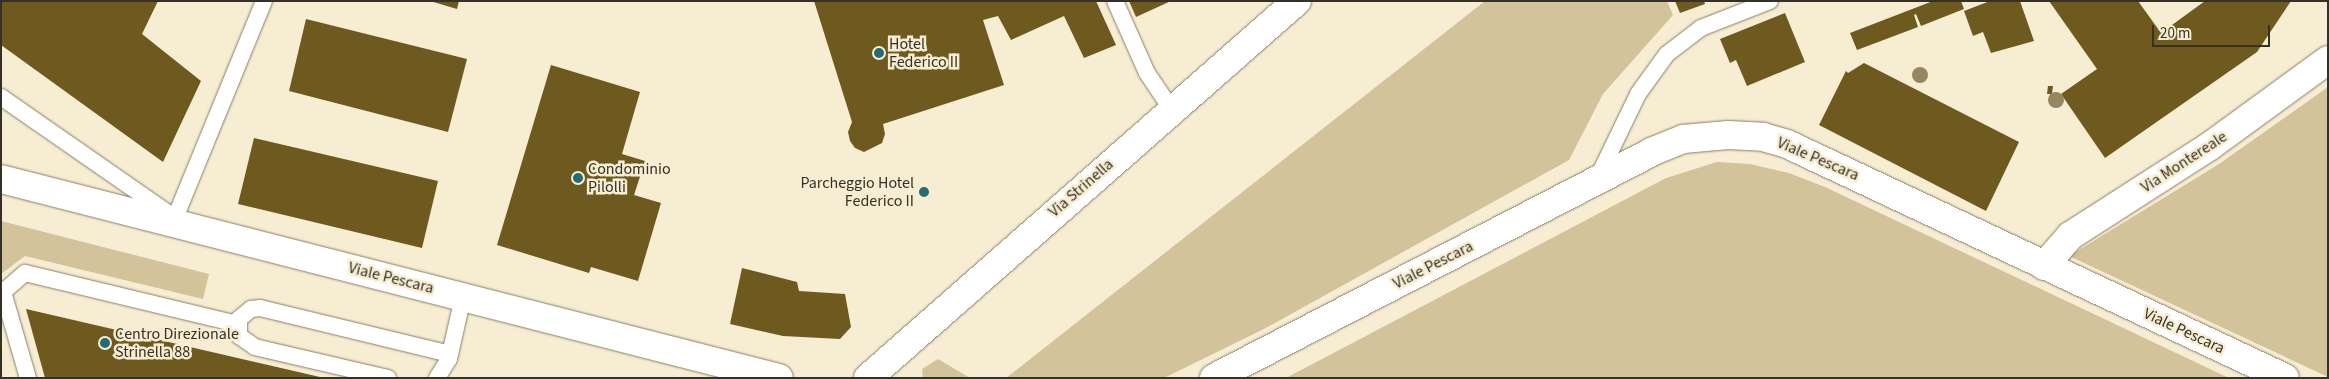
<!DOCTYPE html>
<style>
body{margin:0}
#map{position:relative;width:2329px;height:379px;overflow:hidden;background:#f7edd2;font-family:"Source Sans 3",sans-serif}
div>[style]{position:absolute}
.green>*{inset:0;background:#d2c39a}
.building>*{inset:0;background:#6e5a1f}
.roads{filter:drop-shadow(0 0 1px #877e65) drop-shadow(0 0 1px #877e65)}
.service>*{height:16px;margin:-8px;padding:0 8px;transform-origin:8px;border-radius:8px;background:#fff}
.minor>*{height:28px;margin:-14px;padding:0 14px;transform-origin:14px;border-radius:14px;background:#fff}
.secondary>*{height:28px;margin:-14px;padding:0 14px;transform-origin:14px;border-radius:14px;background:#fff}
.trees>*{width:16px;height:16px;margin:-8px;border-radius:50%;background:#958860}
.dots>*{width:14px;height:14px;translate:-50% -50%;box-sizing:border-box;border:2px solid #f7edd2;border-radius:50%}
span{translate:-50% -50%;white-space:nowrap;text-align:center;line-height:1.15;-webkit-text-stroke:5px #f7edd2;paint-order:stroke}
.poi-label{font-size:16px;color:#353127}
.left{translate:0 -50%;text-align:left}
.right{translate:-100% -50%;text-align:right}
.street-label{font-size:16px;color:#353127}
.frame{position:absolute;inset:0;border:2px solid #353127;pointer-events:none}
.scale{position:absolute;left:2152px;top:25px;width:118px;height:22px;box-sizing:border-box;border:2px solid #353127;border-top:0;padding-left:6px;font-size:15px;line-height:18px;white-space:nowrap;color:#353127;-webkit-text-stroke:4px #f7edd2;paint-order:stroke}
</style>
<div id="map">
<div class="green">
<div style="clip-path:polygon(1485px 1px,1667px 1px,1673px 15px,1603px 94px,1569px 160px,1264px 329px,1164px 378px,1006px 378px)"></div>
<div style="clip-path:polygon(2328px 87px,2328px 377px,2069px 256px,2219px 164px)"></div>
<div style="clip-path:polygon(1717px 162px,1750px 164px,1789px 173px,1825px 187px,2229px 378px,1286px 378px,1666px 178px)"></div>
<div style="clip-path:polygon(1px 221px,209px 274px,203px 299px,25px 256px,1px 274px)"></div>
<div style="clip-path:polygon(938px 359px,970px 378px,923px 378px,922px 369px)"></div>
</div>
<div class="building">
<div style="clip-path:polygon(1px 1px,158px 1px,142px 34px,201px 81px,163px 162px,1px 45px)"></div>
<div style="clip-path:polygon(430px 1px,459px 1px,457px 9px)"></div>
<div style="clip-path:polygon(814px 1px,1096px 1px,1116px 45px,1084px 58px,1064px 16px,1011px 40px,998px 16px,983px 20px,1004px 85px,883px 124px,885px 134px,882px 143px,864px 152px,855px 148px,850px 141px,848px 132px,852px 122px)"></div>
<div style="clip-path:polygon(1129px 1px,1171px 1px,1136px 17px)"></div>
<div style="clip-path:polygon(1675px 1px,1704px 1px,1705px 4px,1680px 13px)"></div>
<div style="clip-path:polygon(1933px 1px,1961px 1px,1964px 9px,1921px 26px,1916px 14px,1914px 15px,1918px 27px,1857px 50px,1850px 33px)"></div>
<div style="clip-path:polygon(1990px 1px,2020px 1px,2034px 41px,1991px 53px,1983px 32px,1973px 36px,1964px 11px)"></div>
<div style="clip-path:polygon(2049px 1px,2138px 1px,2161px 33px,2205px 1px,2291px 1px,2257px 52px,2105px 158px,2061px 94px,2097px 69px)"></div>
<div style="clip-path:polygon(1785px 13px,1805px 62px,1747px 86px,1736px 60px,1730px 63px,1720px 39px)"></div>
<div style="clip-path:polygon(306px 19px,467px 59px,448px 132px,289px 91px)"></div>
<div style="clip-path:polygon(1864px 63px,2019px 142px,1986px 211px,1819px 125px,1846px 71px,1848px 73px)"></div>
<div style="clip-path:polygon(551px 65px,640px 92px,622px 154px,645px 161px,634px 195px,661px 203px,638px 281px,591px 267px,589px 273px,497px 245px)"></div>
<div style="clip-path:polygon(2048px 86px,2053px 86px,2052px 94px,2047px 94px)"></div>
<div style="clip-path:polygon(254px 138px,438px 181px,422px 248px,238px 204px)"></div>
<div style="clip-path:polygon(742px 268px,797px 282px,799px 291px,845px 294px,851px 327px,840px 339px,783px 336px,730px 324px)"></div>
<div style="clip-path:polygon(26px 309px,320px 377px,320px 378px,45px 378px)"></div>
</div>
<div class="roads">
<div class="service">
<div style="left:1115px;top:1px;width:79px;rotate:66deg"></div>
<div style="left:1147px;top:73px;width:45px;rotate:56deg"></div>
<div style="left:1px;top:97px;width:208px;rotate:34.8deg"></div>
<div style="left:1597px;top:179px;width:94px;rotate:-64.2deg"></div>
<div style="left:1638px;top:94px;width:49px;rotate:-54.1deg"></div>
<div style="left:1667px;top:54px;width:43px;rotate:-37.4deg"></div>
<div style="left:1701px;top:28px;width:74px;rotate:-21.4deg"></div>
<div style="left:175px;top:218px;width:235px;rotate:-67.7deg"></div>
<div style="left:28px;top:378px;width:90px;rotate:-106.2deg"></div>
<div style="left:3px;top:292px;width:29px;rotate:-41deg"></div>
<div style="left:25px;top:273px;width:219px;rotate:13.5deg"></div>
<div style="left:388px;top:378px;width:137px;rotate:-166.9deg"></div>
<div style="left:255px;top:347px;width:19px;rotate:-145deg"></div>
<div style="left:239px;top:336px;width:17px;rotate:-90deg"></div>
<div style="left:239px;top:319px;width:16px;rotate:-40deg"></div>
<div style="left:251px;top:309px;width:9px;rotate:-6deg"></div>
<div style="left:260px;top:308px;width:195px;rotate:13.6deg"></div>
<div style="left:437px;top:378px;width:22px;rotate:-58deg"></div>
<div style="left:449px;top:359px;width:64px;rotate:-77.3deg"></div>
</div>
<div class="minor">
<div style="left:2044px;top:266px;width:40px;rotate:-49deg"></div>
<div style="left:2070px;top:236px;width:166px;rotate:-32.7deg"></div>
<div style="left:2210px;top:146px;width:146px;rotate:-36.1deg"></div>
<div style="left:1214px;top:378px;width:492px;rotate:-27.3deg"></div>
<div style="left:1651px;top:152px;width:35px;rotate:-22deg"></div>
<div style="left:1683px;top:139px;width:45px;rotate:-5.1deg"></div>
<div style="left:1728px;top:135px;width:35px;rotate:3deg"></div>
<div style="left:1763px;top:137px;width:25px;rotate:16deg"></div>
<div style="left:1787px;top:144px;width:550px;rotate:25.17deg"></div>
</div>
<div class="secondary">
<div style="left:1px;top:179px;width:803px;rotate:14.35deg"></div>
<div style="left:868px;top:378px;width:571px;rotate:-41.31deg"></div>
</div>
</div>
<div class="trees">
<div style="left:1920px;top:75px"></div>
<div style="left:2056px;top:100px"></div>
</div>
<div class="dots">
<div style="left:879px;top:53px;background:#226b77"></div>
<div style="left:578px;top:178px;background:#226b77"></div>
<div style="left:924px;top:192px;background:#226b77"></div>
<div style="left:105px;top:343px;background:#226b77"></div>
</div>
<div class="poi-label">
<span class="left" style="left:889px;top:53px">Hotel<br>Federico II</span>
<span class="left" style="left:588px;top:178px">Condominio<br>Pilolli</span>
<span class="right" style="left:914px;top:192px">Parcheggio Hotel<br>Federico II</span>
<span class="left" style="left:115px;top:343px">Centro Direzionale<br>Strinella 88</span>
</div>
<div class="street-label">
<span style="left:1818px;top:159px;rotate:23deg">Viale Pescara</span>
<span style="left:2184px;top:162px;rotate:-33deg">Via Montereale</span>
<span style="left:1081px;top:188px;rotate:-41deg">Via Strinella</span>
<span style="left:1433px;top:265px;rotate:-27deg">Viale Pescara</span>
<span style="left:391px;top:278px;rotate:14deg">Viale Pescara</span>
<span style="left:2184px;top:331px;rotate:25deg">Viale Pescara</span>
</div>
<div class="frame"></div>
<div class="scale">20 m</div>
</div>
